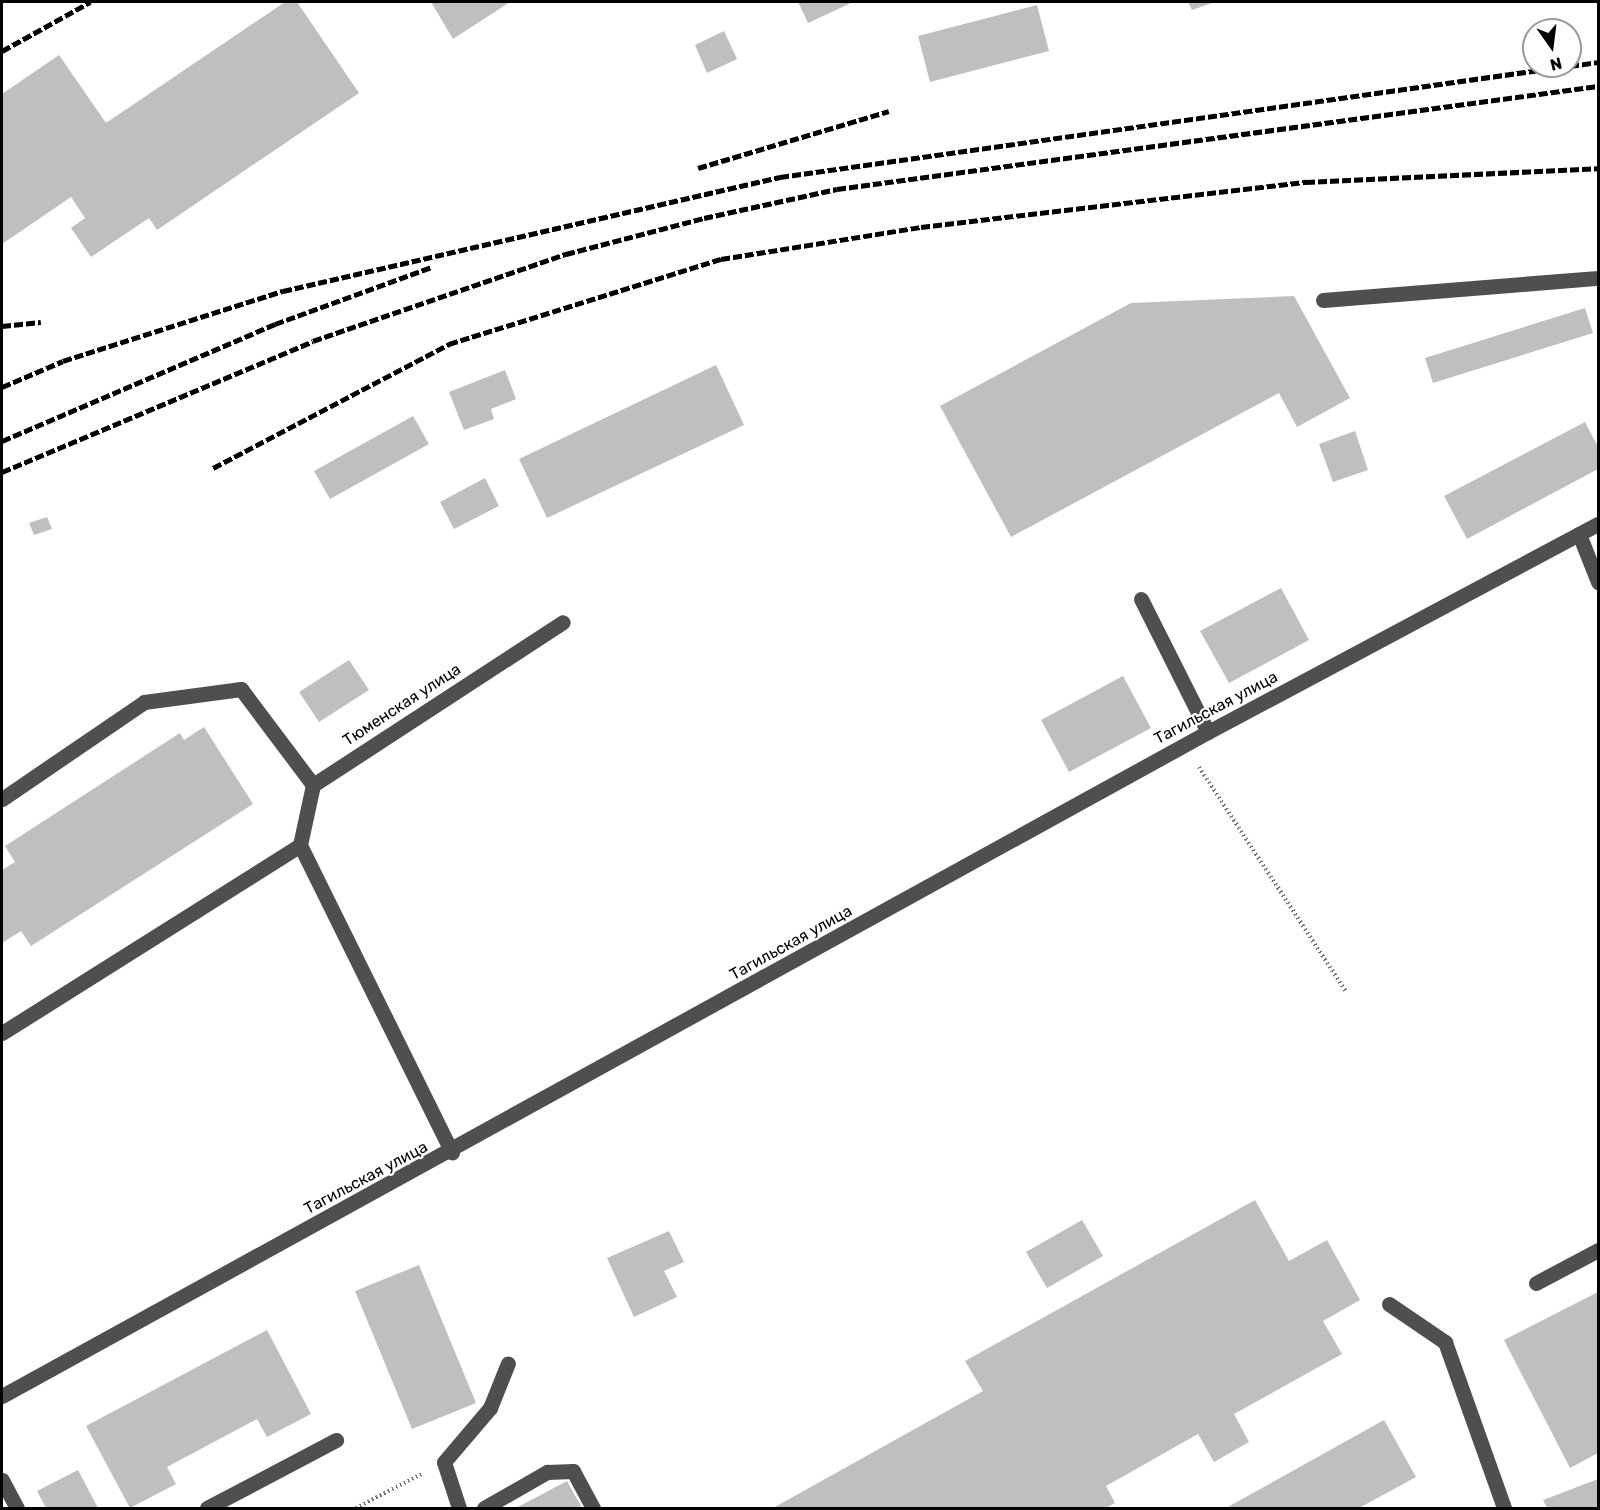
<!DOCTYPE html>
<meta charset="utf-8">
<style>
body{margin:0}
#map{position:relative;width:1600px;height:1510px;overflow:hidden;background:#fff;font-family:Rubik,sans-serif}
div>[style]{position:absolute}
.building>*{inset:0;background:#bfbfbf}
.path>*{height:4px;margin-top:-2px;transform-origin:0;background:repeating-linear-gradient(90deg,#717171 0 1.5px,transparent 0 4.5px)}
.minor>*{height:15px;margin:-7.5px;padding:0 7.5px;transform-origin:7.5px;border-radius:7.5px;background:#4f4f4f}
.rail>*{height:4.5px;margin-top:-2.25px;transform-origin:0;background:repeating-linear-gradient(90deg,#000 0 9px,transparent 0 12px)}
span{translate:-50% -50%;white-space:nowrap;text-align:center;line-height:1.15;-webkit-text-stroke:4.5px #fff;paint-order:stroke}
.street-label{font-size:16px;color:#000}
.frame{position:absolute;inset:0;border:3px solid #000;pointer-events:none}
.north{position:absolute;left:1522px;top:18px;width:60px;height:60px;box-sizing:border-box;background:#fff;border:2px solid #999;border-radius:50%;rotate:166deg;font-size:16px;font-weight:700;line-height:24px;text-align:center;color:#000}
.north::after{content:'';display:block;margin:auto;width:21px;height:27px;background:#000;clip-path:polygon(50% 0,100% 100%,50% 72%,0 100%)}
</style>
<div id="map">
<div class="building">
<div style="clip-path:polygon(285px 2px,297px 2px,359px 93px,157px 230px,149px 218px,91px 257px,71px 228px,85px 218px,71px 197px,2px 244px,2px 94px,59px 55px,106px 123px)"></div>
<div style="clip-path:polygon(431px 2px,510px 2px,453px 39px)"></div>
<div style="clip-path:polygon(798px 2px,853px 2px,808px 23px)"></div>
<div style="clip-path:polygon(1188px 2px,1215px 2px,1192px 10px)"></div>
<div style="clip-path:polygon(1037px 5px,1049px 51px,930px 82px,918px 36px)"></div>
<div style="clip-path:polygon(724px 31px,737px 59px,707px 73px,695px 45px)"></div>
<div style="clip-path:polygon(1294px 296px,1350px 398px,1297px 427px,1279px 393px,1011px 537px,940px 406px,1131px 303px)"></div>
<div style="clip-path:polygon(1585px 308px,1593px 333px,1433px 383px,1425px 358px)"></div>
<div style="clip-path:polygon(716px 365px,744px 425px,547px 518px,519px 459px)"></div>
<div style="clip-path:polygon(505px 370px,516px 399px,491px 409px,494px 419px,464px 430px,449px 392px)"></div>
<div style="clip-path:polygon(413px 416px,429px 444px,330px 499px,314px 471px)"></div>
<div style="clip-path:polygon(1585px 422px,1598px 447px,1598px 469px,1467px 539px,1444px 496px)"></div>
<div style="clip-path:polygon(1355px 431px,1368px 470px,1333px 482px,1319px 444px)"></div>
<div style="clip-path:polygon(485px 478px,499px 506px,454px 529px,440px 502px)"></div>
<div style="clip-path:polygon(47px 517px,52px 529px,34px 535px,29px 523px)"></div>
<div style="clip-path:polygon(1281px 588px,1309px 640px,1229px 683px,1200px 631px)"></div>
<div style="clip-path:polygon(349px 660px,369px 690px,319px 722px,299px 692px)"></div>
<div style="clip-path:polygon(1123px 676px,1151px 728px,1069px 772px,1041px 720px)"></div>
<div style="clip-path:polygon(204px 727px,253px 804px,31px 946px,21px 931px,2px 943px,2px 870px,15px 862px,5px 846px,180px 733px,184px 740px)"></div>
<div style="clip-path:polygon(1255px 1200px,1289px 1261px,1327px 1240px,1360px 1300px,1323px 1321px,1342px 1354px,1234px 1414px,1249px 1442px,1214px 1462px,1198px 1434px,1106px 1486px,1115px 1503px,1106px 1508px,773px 1508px,983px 1391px,965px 1361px)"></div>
<div style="clip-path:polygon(1082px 1220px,1103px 1256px,1047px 1288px,1026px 1252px)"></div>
<div style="clip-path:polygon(669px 1231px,684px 1262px,664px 1271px,677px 1297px,634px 1317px,607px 1258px)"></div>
<div style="clip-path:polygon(419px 1265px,476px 1403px,412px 1429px,355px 1291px)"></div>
<div style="clip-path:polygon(1598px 1292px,1598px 1453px,1570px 1468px,1504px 1340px)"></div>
<div style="clip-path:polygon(267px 1330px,311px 1414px,267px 1437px,257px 1419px,167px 1467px,176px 1484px,130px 1508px,86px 1426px)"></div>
<div style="clip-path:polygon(1384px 1420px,1416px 1477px,1359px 1508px,1226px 1508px)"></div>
<div style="clip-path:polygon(78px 1470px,98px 1508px,46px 1508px,37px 1491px)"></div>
<div style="clip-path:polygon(1598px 1479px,1598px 1508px,1547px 1508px,1543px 1500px)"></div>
<div style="clip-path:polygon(567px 1481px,582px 1508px,516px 1508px)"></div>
</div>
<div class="path">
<div style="left:1199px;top:767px;width:269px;rotate:56.8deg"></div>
<div style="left:356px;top:1508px;width:74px;rotate:-27.3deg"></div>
</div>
<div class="minor">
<div style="left:1323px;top:300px;width:276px;rotate:-4.6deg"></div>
<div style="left:1579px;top:534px;width:52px;rotate:68.4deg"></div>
<div style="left:1141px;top:599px;width:149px;rotate:63.3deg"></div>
<div style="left:2px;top:799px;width:172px;rotate:-34.3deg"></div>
<div style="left:144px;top:702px;width:98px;rotate:-7.6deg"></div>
<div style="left:241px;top:689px;width:120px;rotate:53.1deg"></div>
<div style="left:300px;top:845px;width:343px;rotate:63.7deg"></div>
<div style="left:2px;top:1033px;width:352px;rotate:-32.2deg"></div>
<div style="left:300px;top:845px;width:61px;rotate:-77.8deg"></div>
<div style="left:313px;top:785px;width:298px;rotate:-33.1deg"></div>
<div style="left:1536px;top:1283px;width:70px;rotate:-28deg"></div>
<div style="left:1389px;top:1304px;width:68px;rotate:34.2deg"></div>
<div style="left:1445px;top:1342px;width:176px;rotate:70.4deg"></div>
<div style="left:2px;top:1396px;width:1377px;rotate:-28.84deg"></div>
<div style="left:1208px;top:732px;width:442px;rotate:-28.1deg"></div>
<div style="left:2px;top:1480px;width:32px;rotate:62deg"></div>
<div style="left:207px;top:1508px;width:146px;rotate:-27.8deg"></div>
<div style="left:459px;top:1508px;width:48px;rotate:-108.1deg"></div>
<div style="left:444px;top:1462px;width:71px;rotate:-49.6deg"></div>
<div style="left:490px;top:1408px;width:48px;rotate:-68.2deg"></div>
<div style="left:484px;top:1508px;width:73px;rotate:-29.7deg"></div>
<div style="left:547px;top:1472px;width:26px;rotate:-2deg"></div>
<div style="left:573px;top:1471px;width:42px;rotate:61.6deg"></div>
</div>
<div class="rail">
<div style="left:2px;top:51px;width:101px;rotate:-29.1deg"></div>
<div style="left:1570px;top:66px;width:28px;rotate:-8deg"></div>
<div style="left:698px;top:168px;width:199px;rotate:-16.6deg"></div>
<div style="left:2px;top:326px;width:39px;rotate:-6deg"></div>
<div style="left:2px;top:387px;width:66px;rotate:-23.1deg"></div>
<div style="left:63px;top:361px;width:231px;rotate:-17.7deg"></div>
<div style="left:283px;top:291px;width:510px;rotate:-12.92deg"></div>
<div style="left:780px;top:177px;width:796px;rotate:-8.02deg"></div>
<div style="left:2px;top:441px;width:297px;rotate:-23.2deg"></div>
<div style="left:275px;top:324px;width:167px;rotate:-20deg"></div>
<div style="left:213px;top:468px;width:267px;rotate:-27.7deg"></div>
<div style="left:449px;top:344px;width:285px;rotate:-17.4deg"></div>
<div style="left:721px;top:259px;width:203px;rotate:-9.1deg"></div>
<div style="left:921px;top:227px;width:388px;rotate:-6.7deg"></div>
<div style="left:1306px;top:182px;width:292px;rotate:-2.7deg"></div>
<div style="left:2px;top:472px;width:337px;rotate:-22.8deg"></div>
<div style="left:313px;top:341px;width:268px;rotate:-19deg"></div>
<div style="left:566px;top:254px;width:143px;rotate:-14.6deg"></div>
<div style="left:704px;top:218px;width:136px;rotate:-12.3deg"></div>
<div style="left:837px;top:189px;width:768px;rotate:-7.71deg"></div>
</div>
<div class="street-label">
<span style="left:402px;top:705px;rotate:-33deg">Тюменская улица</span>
<span style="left:1216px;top:708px;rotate:-28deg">Тагильская улица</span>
<span style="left:791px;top:943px;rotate:-29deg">Тагильская улица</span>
<span style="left:366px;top:1178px;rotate:-28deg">Тагильская улица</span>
</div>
<div class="frame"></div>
<div class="north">N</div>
</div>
